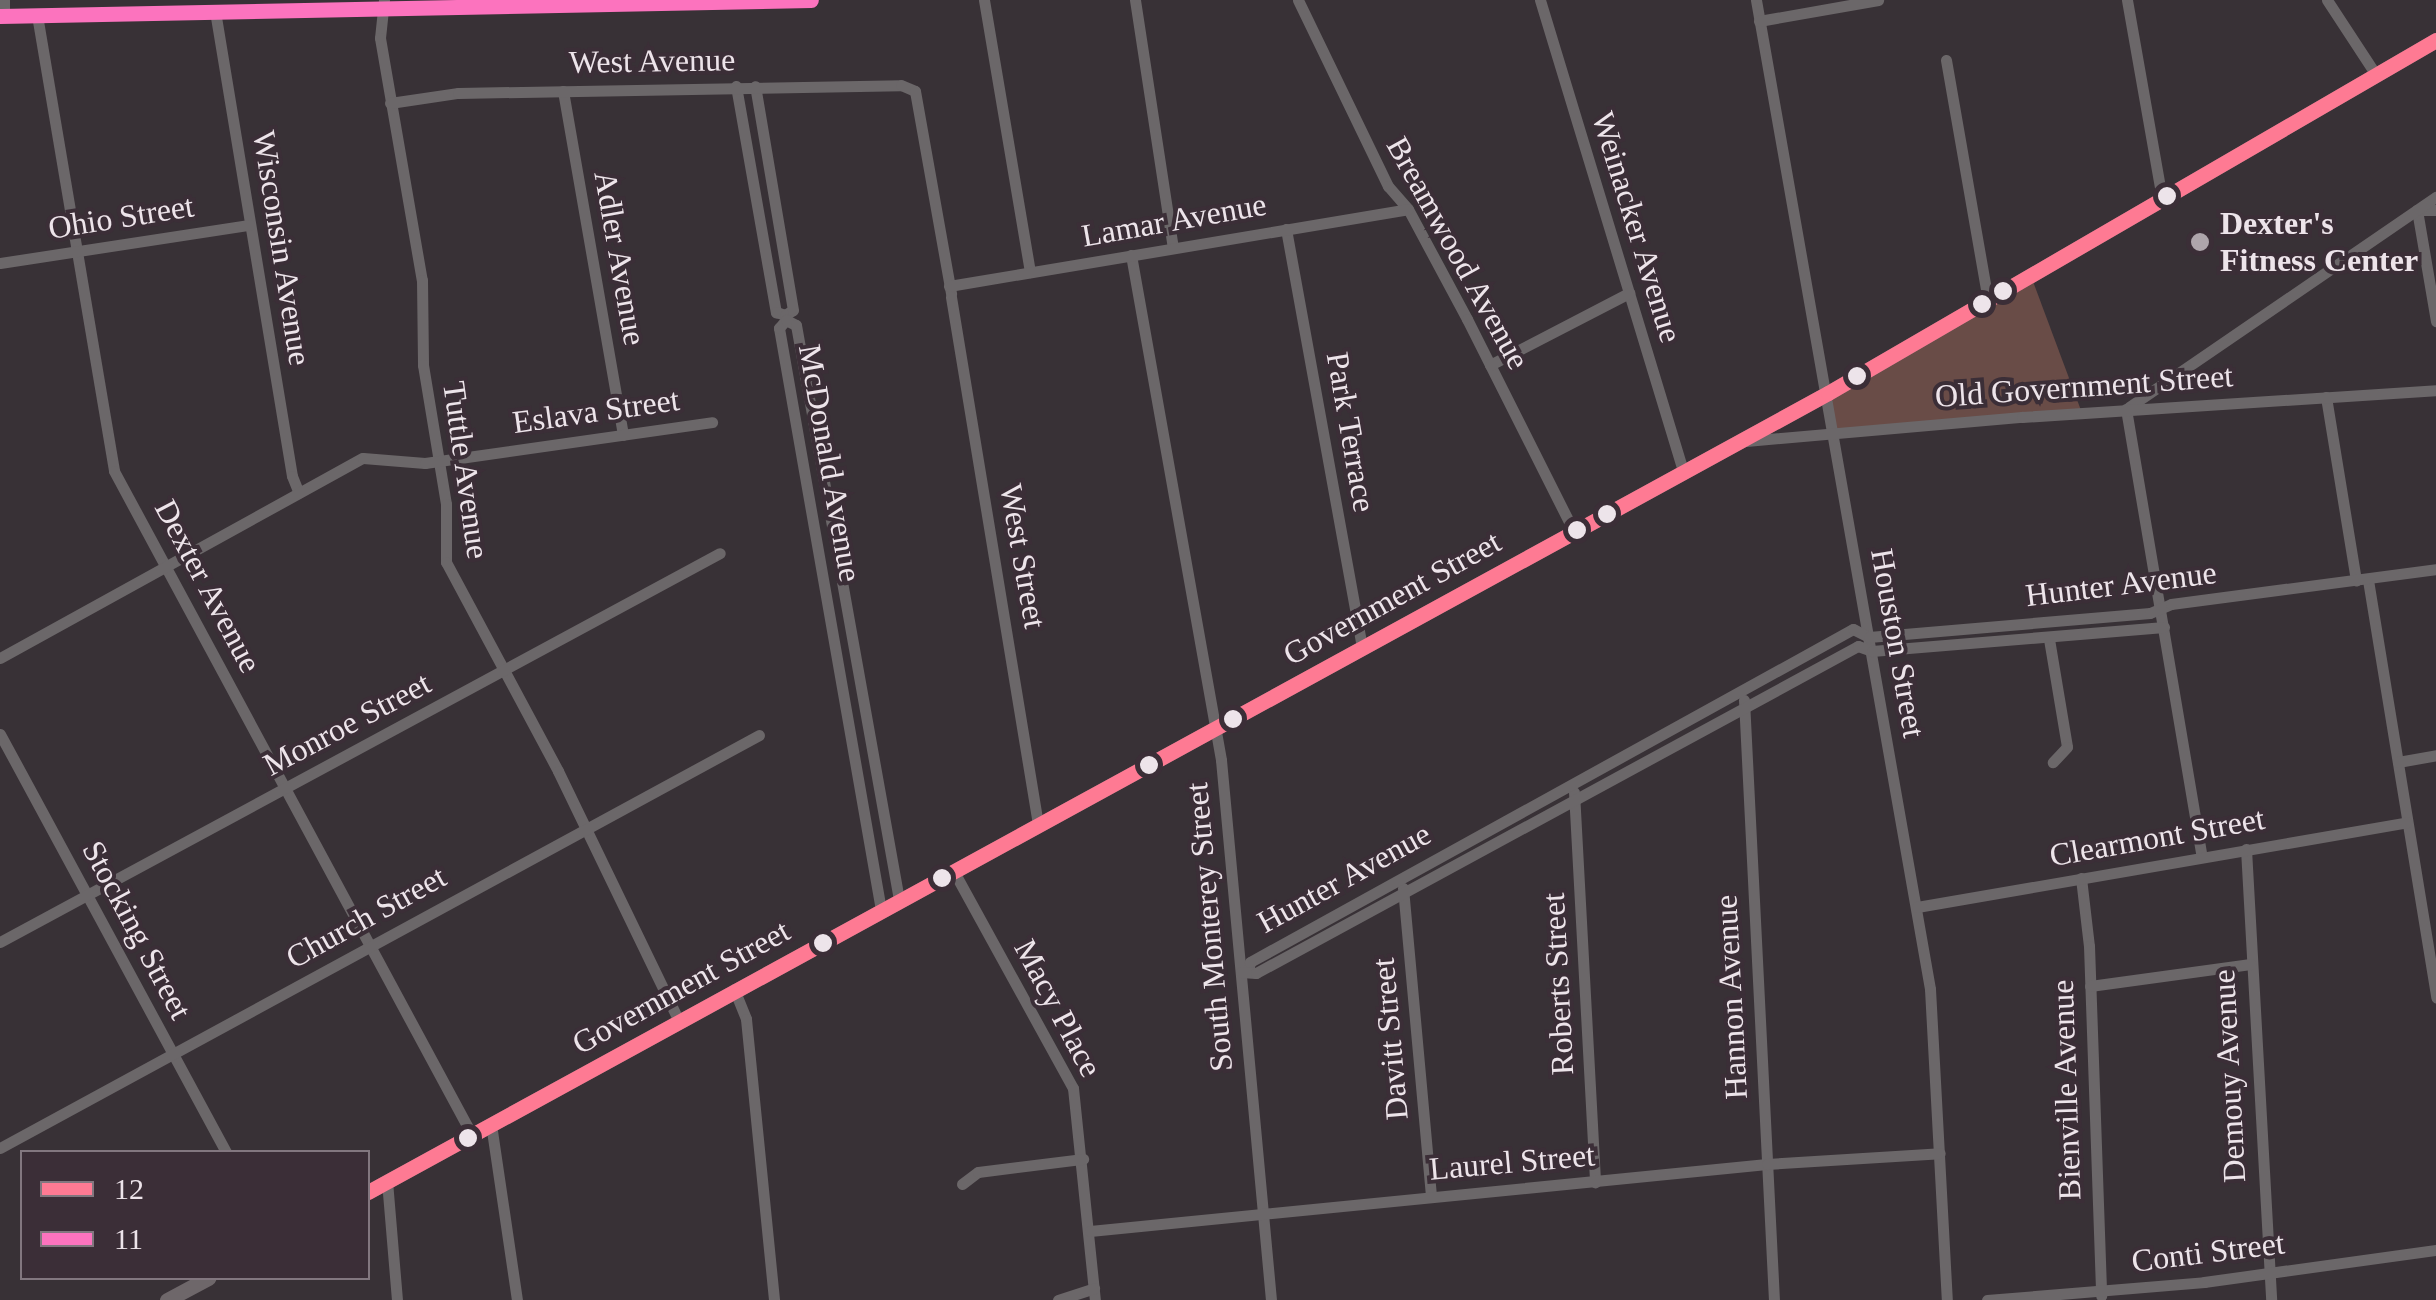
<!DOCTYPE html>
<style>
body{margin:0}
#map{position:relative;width:2436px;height:1300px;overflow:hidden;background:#383136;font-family:"Times New Roman",serif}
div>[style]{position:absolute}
.green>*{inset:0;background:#694c47}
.minor>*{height:11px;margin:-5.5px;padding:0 5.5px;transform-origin:5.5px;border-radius:5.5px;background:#6b6769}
.major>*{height:15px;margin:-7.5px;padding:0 7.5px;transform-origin:7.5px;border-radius:7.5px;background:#6e676a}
.bus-1>*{height:15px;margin:-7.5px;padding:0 7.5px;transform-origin:7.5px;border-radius:7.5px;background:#fe7a93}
.bus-2>*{height:15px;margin:-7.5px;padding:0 7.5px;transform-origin:7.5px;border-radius:7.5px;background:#fc73be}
.dots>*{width:28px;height:28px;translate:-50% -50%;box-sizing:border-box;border:5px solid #3b2e37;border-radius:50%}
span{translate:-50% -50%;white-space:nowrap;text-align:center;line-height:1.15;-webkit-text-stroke:8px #3b2e37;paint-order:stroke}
.street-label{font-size:32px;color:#ede4ea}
.poi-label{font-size:32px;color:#ede4ea;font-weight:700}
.left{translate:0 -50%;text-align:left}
.legend{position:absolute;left:20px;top:1150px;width:350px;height:130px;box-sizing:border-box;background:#3b2e37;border:2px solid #82777f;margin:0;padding:12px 18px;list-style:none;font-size:30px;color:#ede4ea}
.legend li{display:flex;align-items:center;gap:20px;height:50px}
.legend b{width:50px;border:2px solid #82777f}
</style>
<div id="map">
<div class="green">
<div style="clip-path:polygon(2031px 276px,2082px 413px,1834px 434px,1828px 393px)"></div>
</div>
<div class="minor">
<div style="left:4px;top:0;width:16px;rotate:90deg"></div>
<div style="left:384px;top:0;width:38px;rotate:96deg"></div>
<div style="left:380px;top:38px;width:246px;rotate:80.2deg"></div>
<div style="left:422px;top:280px;width:85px;rotate:89.3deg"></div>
<div style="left:423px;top:365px;width:141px;rotate:80.6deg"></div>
<div style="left:446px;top:504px;width:58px;rotate:90deg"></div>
<div style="left:446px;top:562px;width:237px;rotate:61.8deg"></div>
<div style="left:558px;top:771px;width:276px;rotate:64.2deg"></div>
<div style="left:984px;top:0;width:276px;rotate:80.4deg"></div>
<div style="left:1135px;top:0;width:251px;rotate:81.3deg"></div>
<div style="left:1298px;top:0;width:207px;rotate:64.2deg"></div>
<div style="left:1388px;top:186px;width:30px;rotate:49deg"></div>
<div style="left:1408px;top:209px;width:125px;rotate:61.8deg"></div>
<div style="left:1467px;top:319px;width:236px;rotate:63.3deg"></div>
<div style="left:1540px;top:0;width:491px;rotate:73.1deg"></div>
<div style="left:1756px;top:0;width:1004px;rotate:80.02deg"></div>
<div style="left:1930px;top:989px;width:311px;rotate:86.9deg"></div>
<div style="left:2127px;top:0;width:201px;rotate:80deg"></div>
<div style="left:2327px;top:0;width:90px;rotate:56.8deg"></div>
<div style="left:215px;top:11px;width:471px;rotate:80.6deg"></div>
<div style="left:292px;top:476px;width:18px;rotate:68deg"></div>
<div style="left:37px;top:15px;width:462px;rotate:80.4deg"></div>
<div style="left:114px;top:471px;width:754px;rotate:61.67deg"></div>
<div style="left:0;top:16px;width:811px;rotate:-1.13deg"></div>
<div style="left:1759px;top:21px;width:121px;rotate:-10deg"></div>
<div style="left:1946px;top:60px;width:245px;rotate:80.1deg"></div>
<div style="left:736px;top:86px;width:230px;rotate:80deg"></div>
<div style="left:776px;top:312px;width:9px;rotate:18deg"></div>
<div style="left:785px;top:315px;width:9px;rotate:-32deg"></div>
<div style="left:793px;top:310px;width:227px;rotate:-99.6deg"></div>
<div style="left:563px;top:91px;width:349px;rotate:80.1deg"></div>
<div style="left:390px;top:103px;width:69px;rotate:-8.4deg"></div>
<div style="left:458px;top:93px;width:443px;rotate:-1deg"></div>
<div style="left:901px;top:85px;width:15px;rotate:23deg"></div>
<div style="left:915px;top:91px;width:206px;rotate:79.9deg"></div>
<div style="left:2436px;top:210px;width:19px;rotate:180deg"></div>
<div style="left:2417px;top:210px;width:113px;rotate:80.3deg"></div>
<div style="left:1286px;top:229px;width:424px;rotate:79.7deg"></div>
<div style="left:1131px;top:255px;width:513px;rotate:79.89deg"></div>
<div style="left:1221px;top:760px;width:542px;rotate:84.71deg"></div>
<div style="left:0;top:263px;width:252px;rotate:-8.7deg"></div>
<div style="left:949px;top:286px;width:465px;rotate:-9.5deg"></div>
<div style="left:951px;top:297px;width:534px;rotate:80.63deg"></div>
<div style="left:1490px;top:365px;width:157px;rotate:-27.4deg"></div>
<div style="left:2326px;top:397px;width:186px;rotate:80.7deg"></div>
<div style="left:2129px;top:407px;width:372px;rotate:-34.4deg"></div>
<div style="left:2126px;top:409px;width:453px;rotate:80.4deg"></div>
<div style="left:1746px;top:441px;width:277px;rotate:-5deg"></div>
<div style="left:2022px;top:417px;width:415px;rotate:-3.7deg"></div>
<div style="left:2368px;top:580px;width:423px;rotate:80.7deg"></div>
<div style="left:2049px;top:639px;width:109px;rotate:80.5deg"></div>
<div style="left:2067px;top:747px;width:21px;rotate:133deg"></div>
<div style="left:0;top:658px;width:414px;rotate:-28.9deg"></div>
<div style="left:363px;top:458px;width:62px;rotate:4.6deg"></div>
<div style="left:425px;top:463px;width:290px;rotate:-8.1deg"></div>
<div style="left:1744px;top:700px;width:601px;rotate:87.14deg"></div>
<div style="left:0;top:734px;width:475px;rotate:61.6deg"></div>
<div style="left:2398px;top:762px;width:39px;rotate:-10deg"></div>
<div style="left:1574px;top:792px;width:391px;rotate:86.9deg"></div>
<div style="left:2246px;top:849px;width:452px;rotate:86.8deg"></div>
<div style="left:953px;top:870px;width:249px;rotate:61.2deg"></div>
<div style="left:1073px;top:1088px;width:213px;rotate:84.1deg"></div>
<div style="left:2081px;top:878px;width:68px;rotate:83.3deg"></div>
<div style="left:2089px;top:946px;width:350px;rotate:88deg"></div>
<div style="left:1403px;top:888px;width:310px;rotate:84.8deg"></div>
<div style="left:1917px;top:907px;width:497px;rotate:-9.8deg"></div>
<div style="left:881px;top:910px;width:591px;rotate:-99.94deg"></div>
<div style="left:779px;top:328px;width:11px;rotate:-49deg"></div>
<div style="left:786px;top:320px;width:11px;rotate:27deg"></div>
<div style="left:796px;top:325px;width:584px;rotate:79.84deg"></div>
<div style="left:0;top:942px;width:818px;rotate:-28.38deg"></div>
<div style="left:1248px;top:971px;width:9px;rotate:-77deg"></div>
<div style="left:1250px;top:962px;width:689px;rotate:-28.91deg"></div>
<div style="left:1853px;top:629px;width:18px;rotate:27deg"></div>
<div style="left:1869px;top:637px;width:282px;rotate:-4.9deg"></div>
<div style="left:2150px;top:613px;width:23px;rotate:-23deg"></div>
<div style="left:2171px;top:604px;width:267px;rotate:-7.5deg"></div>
<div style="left:1241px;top:972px;width:15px;rotate:4deg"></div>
<div style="left:1256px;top:973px;width:685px;rotate:-28.51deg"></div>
<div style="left:1858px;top:646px;width:15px;rotate:20deg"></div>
<div style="left:1872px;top:651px;width:293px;rotate:-4.7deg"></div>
<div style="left:2090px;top:986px;width:162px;rotate:-7.8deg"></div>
<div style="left:734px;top:989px;width:32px;rotate:68deg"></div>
<div style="left:746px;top:1019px;width:282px;rotate:84.3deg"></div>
<div style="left:491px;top:1124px;width:178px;rotate:81.6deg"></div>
<div style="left:0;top:1148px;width:864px;rotate:-28.55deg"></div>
<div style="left:387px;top:1181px;width:119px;rotate:85.2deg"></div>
<div style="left:962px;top:1184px;width:20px;rotate:-37deg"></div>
<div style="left:978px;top:1172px;width:106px;rotate:-7.1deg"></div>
<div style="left:1090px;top:1231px;width:680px;rotate:-5.65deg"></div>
<div style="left:1767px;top:1164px;width:173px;rotate:-3.6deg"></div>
<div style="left:1058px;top:1300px;width:38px;rotate:-18deg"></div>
<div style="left:1987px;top:1300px;width:218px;rotate:-4.7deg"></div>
<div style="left:2204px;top:1282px;width:234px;rotate:-7.9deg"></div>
</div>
<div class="major">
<div style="left:368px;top:1192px;width:1664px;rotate:-28.69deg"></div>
<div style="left:1828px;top:393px;width:703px;rotate:-30.14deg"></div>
<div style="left:167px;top:1300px;width:47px;rotate:-28.2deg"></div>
</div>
<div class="bus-1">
<div style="left:368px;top:1192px;width:1664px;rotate:-28.69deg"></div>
<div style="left:1828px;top:393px;width:703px;rotate:-30.14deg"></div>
</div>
<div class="bus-2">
<div style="left:0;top:16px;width:811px;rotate:-1.13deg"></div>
</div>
<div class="dots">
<div style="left:2167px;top:196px;background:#ede4ea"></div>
<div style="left:2200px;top:242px;background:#aea5ab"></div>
<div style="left:2003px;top:291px;background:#ede4ea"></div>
<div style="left:1982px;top:304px;background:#ede4ea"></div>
<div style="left:1857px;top:376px;background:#ede4ea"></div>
<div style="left:1607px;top:514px;background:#ede4ea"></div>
<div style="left:1577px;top:530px;background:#ede4ea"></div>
<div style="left:1233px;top:719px;background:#ede4ea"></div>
<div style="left:1149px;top:765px;background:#ede4ea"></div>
<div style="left:942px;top:878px;background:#ede4ea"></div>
<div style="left:823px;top:943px;background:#ede4ea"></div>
<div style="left:468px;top:1138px;background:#ede4ea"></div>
</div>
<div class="street-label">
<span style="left:652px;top:61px;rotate:-1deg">West Avenue</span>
<span style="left:121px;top:217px;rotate:-9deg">Ohio Street</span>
<span style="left:1174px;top:220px;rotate:-10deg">Lamar Avenue</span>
<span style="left:1637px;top:227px;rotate:73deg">Weinacker Avenue</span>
<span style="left:282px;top:248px;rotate:81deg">Wisconsin Avenue</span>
<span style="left:1458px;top:253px;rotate:61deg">Breamwood Avenue</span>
<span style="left:620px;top:258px;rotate:80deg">Adler Avenue</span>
<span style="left:2084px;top:386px;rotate:-4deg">Old Government Street</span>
<span style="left:596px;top:411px;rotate:-8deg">Eslava Street</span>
<span style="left:1351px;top:432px;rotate:80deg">Park Terrace</span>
<span style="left:830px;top:463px;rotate:80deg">McDonald Avenue</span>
<span style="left:466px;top:470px;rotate:82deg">Tuttle Avenue</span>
<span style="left:1023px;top:556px;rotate:80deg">West Street</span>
<span style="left:2121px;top:584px;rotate:-7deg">Hunter Avenue</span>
<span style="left:208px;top:586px;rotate:62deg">Dexter Avenue</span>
<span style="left:1392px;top:598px;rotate:-29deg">Government Street</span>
<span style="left:1898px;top:643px;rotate:80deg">Houston Street</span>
<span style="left:347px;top:724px;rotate:-28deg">Monroe Street</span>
<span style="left:2157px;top:837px;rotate:-10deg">Clearmont Street</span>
<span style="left:1344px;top:878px;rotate:-29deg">Hunter Avenue</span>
<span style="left:366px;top:917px;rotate:-29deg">Church Street</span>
<span style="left:1209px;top:927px;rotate:-95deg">South Monterey Street</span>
<span style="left:137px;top:930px;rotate:62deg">Stocking Street</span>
<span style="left:1558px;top:984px;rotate:-93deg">Roberts Street</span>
<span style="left:681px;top:987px;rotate:-29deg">Government Street</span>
<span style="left:1731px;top:997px;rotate:-93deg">Hannon Avenue</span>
<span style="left:1058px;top:1008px;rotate:62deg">Macy Place</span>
<span style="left:1390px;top:1039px;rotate:-95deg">Davitt Street</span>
<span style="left:2229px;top:1076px;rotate:-93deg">Demouy Avenue</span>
<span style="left:2066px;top:1090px;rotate:-92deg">Bienville Avenue</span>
<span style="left:1512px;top:1162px;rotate:-5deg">Laurel Street</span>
<span style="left:2208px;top:1252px;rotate:-7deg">Conti Street</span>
</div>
<div class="poi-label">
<span class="left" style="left:2220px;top:242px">Dexter's<br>Fitness Center</span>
</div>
<ul class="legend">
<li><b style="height:12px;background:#fe7a93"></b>12</li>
<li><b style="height:12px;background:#fc73be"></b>11</li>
</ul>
</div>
